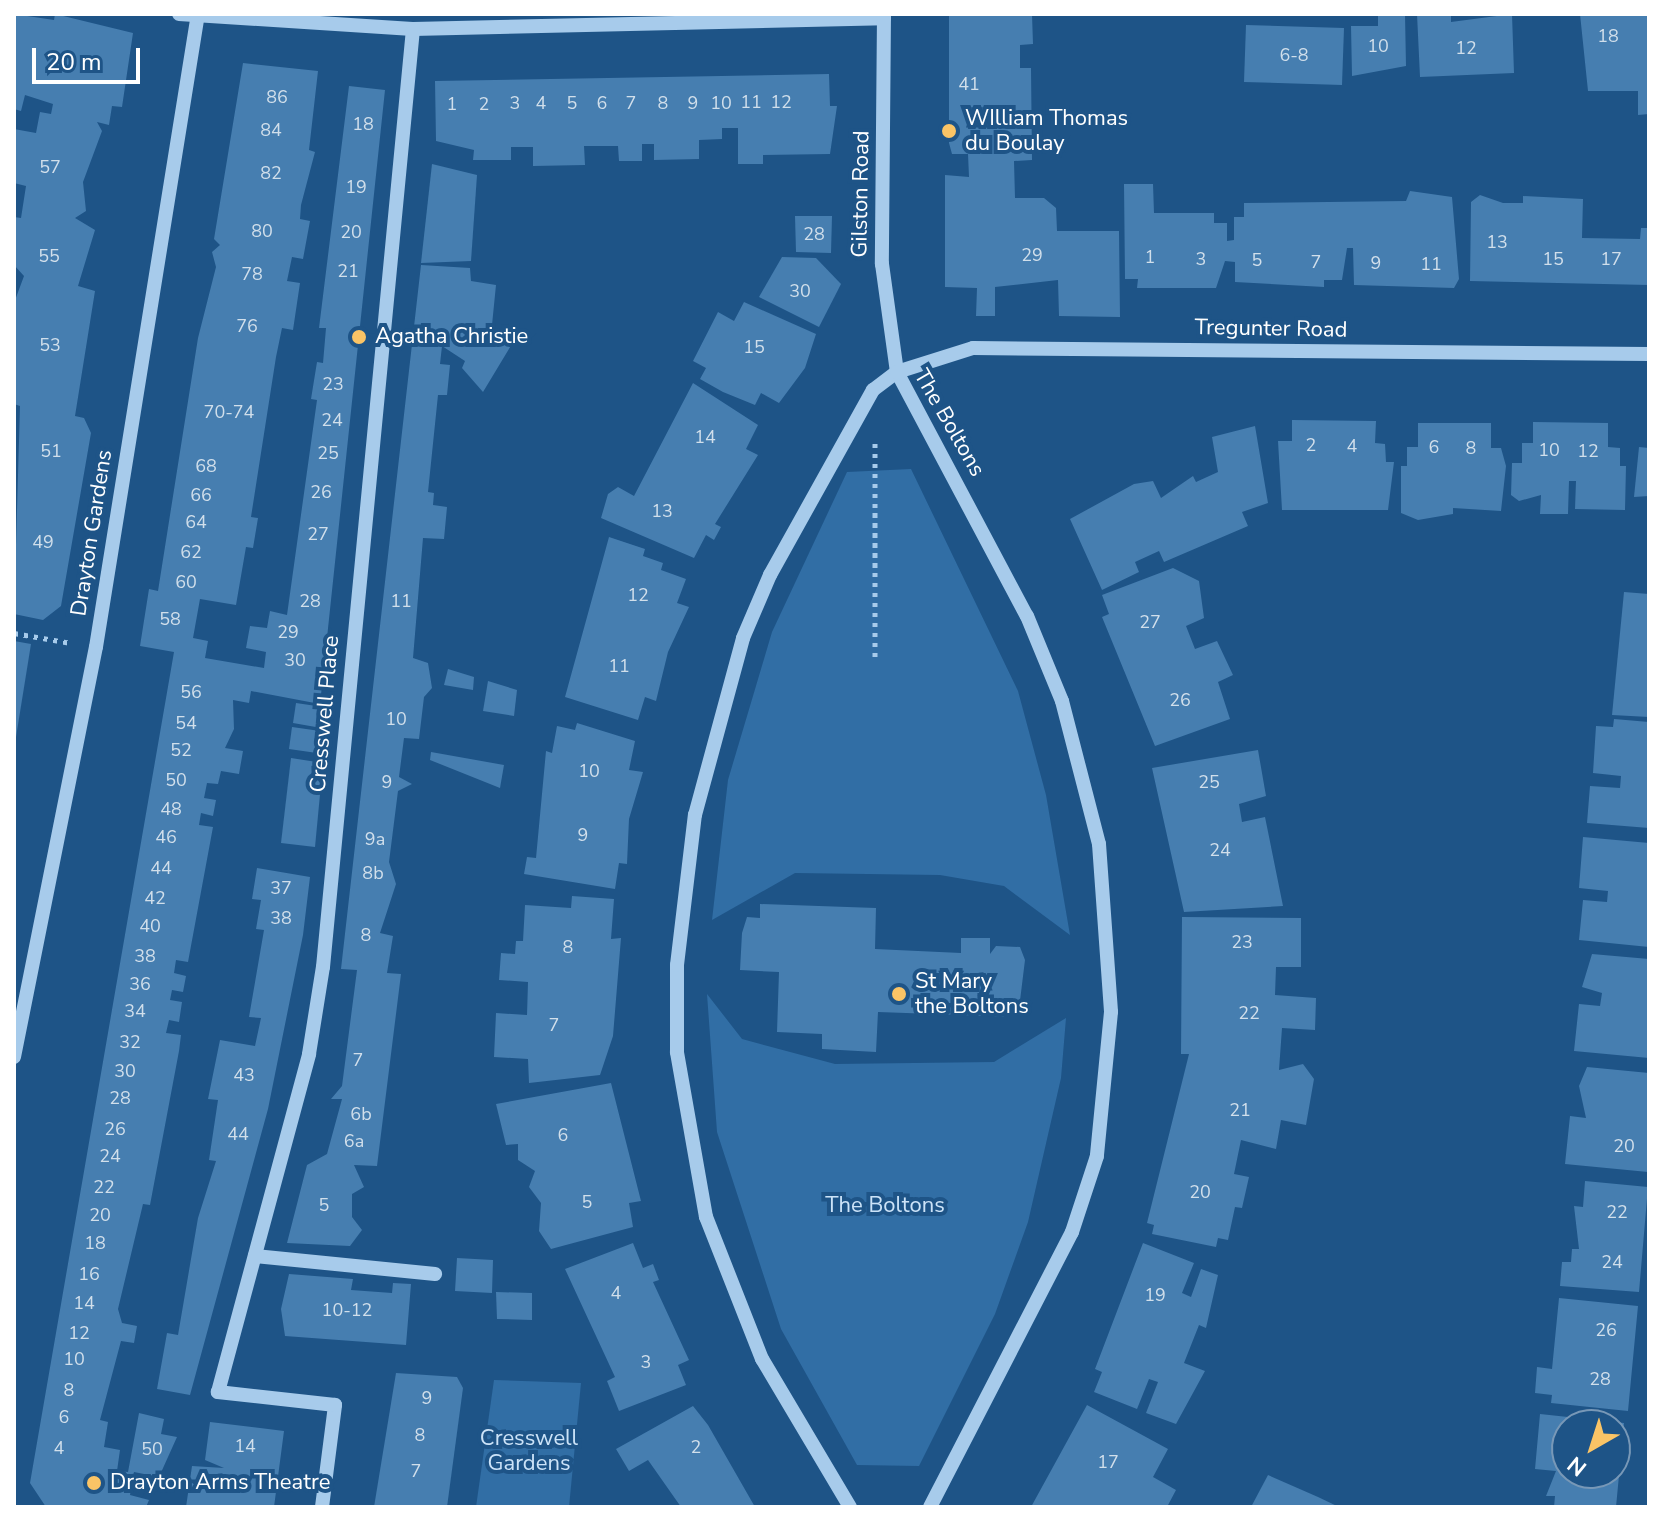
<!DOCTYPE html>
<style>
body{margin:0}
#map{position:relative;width:1663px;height:1521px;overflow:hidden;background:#1e5487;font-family:"Nunito Sans",sans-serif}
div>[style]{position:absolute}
.green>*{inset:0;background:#316ea5}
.building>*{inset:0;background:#467eb0}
.path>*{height:5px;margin-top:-2.5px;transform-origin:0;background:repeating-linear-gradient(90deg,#a7cbeb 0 4px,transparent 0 10px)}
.minor>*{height:14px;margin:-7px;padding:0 7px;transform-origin:7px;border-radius:7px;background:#a7cbeb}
.dots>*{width:22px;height:22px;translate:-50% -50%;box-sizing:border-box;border:4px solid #1e5487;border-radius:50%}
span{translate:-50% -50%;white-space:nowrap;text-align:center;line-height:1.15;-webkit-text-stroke:8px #1e5487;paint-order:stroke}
.number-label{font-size:18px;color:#d1dfeb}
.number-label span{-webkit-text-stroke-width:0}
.poi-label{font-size:22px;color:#fff}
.left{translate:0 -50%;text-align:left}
.street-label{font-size:22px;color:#fff}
.park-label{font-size:22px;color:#cce3f8}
.frame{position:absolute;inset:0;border:16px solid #fff;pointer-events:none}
.north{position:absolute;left:1551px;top:1409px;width:80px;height:80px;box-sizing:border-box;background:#1e5487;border:2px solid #7898b7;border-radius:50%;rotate:219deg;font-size:22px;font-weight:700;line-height:32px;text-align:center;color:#fff}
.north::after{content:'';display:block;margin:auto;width:28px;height:36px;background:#fac466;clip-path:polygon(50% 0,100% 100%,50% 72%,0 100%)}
.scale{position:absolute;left:32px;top:48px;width:108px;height:36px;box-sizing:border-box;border:4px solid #fff;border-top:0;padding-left:10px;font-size:24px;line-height:28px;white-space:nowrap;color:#fff;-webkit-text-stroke:6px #1e5487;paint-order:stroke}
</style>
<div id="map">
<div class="green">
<div style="clip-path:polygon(911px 469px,1018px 691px,1046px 795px,1070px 935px,1004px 886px,940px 875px,795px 873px,712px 920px,728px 780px,772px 632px,847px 472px)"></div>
<div style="clip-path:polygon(707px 994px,742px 1039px,835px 1064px,994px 1062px,1066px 1018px,1061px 1078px,1028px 1222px,995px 1314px,919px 1466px,857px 1465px,781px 1329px,717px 1132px)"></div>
<div style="clip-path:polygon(494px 1380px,581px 1383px,569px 1507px,476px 1507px)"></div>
</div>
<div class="building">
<div style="clip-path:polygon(14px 14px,54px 20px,55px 14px,133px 33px,122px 107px,112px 106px,109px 125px,97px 122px,102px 131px,83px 182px,86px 211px,75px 218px,95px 230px,78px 286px,95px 291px,75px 416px,84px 418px,91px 433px,61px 606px,43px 620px,14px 614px,20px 406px,14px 404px,14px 303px,24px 276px,14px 265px,14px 217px,21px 218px,26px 186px,14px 183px,14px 129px,36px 133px,40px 112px,51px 114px,53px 104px,25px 95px,21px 111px,14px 109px)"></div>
<div style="clip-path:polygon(949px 14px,1032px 14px,1033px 44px,1020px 45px,1020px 68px,1031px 68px,1032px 160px,1014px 161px,1015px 198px,1044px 198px,1056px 208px,1057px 231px,1119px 231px,1120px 317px,1059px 316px,1058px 280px,995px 287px,995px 316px,976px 316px,977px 288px,945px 287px,945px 175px,969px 177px,968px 154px,952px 154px,949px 143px)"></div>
<div style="clip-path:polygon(1378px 14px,1405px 14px,1406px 66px,1352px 76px,1351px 26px,1378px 26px)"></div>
<div style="clip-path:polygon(1417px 14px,1451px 14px,1451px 22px,1512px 14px,1514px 73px,1420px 77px)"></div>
<div style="clip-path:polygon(1580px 14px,1649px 14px,1649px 114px,1638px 115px,1638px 91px,1588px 91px)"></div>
<div style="clip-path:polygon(1246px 25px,1344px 28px,1342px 85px,1244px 82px)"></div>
<div style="clip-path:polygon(243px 63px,318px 71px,309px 150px,315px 152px,301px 205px,300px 219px,310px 221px,303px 259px,292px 257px,287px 281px,300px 283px,293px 330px,282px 328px,276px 357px,251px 517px,258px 518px,253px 548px,246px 547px,236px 605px,200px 599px,193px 638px,208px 641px,205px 658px,264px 668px,266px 652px,246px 648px,250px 626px,267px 628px,270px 611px,287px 615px,317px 400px,311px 399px,317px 362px,323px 363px,326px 328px,319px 328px,349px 86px,385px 90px,320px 704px,251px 691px,249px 703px,233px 700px,234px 729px,225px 748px,243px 751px,239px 774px,221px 771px,218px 784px,207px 783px,204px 798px,216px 800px,213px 816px,201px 813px,199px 825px,213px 827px,188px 962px,176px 960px,174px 973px,186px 976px,183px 992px,172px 990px,170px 1000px,182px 1002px,179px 1022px,169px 1020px,166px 1033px,181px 1035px,179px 1051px,150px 1205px,143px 1204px,118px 1309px,122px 1323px,137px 1326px,134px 1343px,121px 1341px,100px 1420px,108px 1422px,104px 1447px,120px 1450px,117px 1471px,128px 1472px,139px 1413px,164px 1419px,161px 1434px,177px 1437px,159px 1477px,134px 1472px,130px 1495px,149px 1500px,146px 1507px,46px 1507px,30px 1483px,174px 652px,140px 646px,149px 589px,158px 591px,198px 338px,216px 267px,212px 252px,220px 245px,214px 239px)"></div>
<div style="clip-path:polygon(829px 74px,830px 106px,837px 106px,830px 154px,763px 155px,763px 164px,738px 164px,738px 128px,722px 128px,722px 139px,699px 140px,699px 159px,654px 160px,654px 144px,642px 144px,642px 161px,619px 161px,618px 146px,584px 146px,585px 165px,533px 166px,533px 147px,511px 147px,511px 160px,473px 160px,474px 150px,436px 141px,435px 81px)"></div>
<div style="clip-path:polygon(432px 164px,477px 175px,471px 261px,421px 263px)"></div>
<div style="clip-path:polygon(1124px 184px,1153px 184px,1154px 213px,1214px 213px,1214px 223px,1227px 223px,1227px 241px,1234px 240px,1234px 217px,1244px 217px,1244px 203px,1406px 201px,1410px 191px,1452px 197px,1459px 279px,1454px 288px,1354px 285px,1353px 248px,1347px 248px,1342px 280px,1324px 280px,1324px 287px,1235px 282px,1235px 262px,1225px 261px,1216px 288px,1137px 288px,1138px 279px,1125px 279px)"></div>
<div style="clip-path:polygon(1480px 195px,1503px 203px,1523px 203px,1523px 196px,1583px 199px,1582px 238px,1640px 239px,1641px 228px,1649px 228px,1649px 285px,1470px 281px,1471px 202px)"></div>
<div style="clip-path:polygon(795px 216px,832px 216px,831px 253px,796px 252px)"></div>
<div style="clip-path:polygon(782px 257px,816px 258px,841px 284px,819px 327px,759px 297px)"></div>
<div style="clip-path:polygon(421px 265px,470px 268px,471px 281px,496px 285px,491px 335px,515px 339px,483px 392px,462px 368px,465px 361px,442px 346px,440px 364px,450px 365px,447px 395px,438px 395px,428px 492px,434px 493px,433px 505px,447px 507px,444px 539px,423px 538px,413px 658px,428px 663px,432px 688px,424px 697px,419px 739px,404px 738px,399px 777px,412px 784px,398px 791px,389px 862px,396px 884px,380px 933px,393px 936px,387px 973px,401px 974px,377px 1166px,354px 1165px,364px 1187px,352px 1194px,352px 1217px,362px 1230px,350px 1246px,287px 1243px,307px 1165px,327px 1154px,342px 1099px,331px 1099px,342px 1086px,357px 970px,341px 969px)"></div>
<div style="clip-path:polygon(744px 302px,816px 334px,805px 368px,779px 403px,761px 393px,755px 405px,723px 392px,700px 379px,706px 368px,693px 361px,718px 312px,734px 321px)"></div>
<div style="clip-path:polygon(693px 383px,758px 425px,746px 449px,758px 455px,715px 524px,721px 527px,714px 540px,706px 535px,694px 558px,601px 518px,608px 494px,618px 487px,634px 496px)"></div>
<div style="clip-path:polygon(1292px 420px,1376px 421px,1375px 443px,1385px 444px,1386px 462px,1394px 462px,1388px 510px,1282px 510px,1278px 441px,1292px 441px)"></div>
<div style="clip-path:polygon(1533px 422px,1608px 423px,1608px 447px,1620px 448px,1620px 466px,1626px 466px,1625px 510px,1575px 509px,1576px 481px,1569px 481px,1568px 514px,1540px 514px,1541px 495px,1519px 501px,1511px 495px,1512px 463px,1522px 463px,1522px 443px,1533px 443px)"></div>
<div style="clip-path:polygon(1418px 423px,1491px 423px,1491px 448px,1501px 448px,1506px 466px,1501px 511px,1453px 508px,1453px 514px,1418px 520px,1401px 513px,1401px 466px,1407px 466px,1407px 447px,1418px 447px)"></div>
<div style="clip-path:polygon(1255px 426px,1268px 503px,1242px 512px,1248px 526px,1164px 562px,1159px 551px,1135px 562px,1139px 572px,1102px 590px,1070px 519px,1134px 484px,1153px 481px,1161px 498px,1193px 476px,1196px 482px,1218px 472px,1212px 437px)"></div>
<div style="clip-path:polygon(1639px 447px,1649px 448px,1649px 496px,1634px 497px)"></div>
<div style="clip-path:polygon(609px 537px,645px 549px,643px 556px,663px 563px,661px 570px,686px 579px,677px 603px,689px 607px,668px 652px,656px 701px,645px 697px,638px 720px,565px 697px)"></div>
<div style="clip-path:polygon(1173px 568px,1199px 581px,1204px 618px,1186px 626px,1195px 649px,1217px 641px,1233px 675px,1218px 682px,1230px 719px,1155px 746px,1102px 617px,1109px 614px,1102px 595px)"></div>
<div style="clip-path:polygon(1624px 592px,1649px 594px,1649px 717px,1612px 715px)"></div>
<div style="clip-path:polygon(14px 641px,31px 644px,16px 737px,14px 737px)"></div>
<div style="clip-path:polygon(448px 669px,474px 677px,473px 690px,444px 685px)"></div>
<div style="clip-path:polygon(488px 681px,517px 690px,514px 716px,483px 711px)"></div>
<div style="clip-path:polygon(296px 703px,330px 708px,327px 729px,293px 723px)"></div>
<div style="clip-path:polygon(1614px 719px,1649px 722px,1649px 828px,1587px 823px,1590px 786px,1620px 788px,1621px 776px,1593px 773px,1596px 726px,1613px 727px)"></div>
<div style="clip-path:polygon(577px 723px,635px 741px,629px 770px,643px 772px,629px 819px,627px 864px,619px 863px,615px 889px,524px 874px,527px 857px,536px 858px,546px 751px,552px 753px,557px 726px,575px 730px)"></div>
<div style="clip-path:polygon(292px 727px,327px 732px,324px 754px,289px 749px)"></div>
<div style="clip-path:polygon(1258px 750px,1266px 796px,1239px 804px,1242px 822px,1265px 817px,1283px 906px,1184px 912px,1152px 768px)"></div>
<div style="clip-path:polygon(431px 752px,504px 765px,500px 788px,430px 760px)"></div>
<div style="clip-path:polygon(291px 758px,323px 763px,315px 847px,281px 843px)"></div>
<div style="clip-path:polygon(1583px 837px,1649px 843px,1649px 947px,1579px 940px,1583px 900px,1607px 902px,1608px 891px,1579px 888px)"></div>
<div style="clip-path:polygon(257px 868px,310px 877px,303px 935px,268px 1109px,190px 1395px,157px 1389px,167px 1333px,178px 1335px,198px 1218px,216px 1161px,209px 1160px,218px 1100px,208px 1099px,220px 1040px,255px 1046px,261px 1018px,249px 1017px,264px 930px,256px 929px,261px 900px,252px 899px)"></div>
<div style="clip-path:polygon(572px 896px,614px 899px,611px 939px,621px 938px,613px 1036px,600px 1075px,529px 1083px,528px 1059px,494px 1057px,496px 1013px,527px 1015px,528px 982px,499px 980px,501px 953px,515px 954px,516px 941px,523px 941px,525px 905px,571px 908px)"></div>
<div style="clip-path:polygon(760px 904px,876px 908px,875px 949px,961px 953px,961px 938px,990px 938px,990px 954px,996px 946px,1020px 947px,1025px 960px,1018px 1017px,878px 1012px,876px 1052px,822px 1049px,822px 1034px,777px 1032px,779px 972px,740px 970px,742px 933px,747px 917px,760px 918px)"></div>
<div style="clip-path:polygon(1182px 917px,1301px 918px,1301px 967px,1276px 967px,1275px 995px,1316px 998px,1315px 1030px,1282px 1028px,1279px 1070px,1303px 1064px,1314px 1079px,1306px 1125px,1281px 1120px,1276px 1149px,1241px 1140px,1234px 1174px,1249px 1177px,1242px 1208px,1235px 1207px,1228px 1240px,1218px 1238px,1216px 1247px,1152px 1234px,1154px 1225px,1147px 1223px,1189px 1054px,1181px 1054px)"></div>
<div style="clip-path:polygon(1592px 954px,1649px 959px,1649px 1058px,1574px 1051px,1579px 1004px,1600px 1006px,1602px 993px,1582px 987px)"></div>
<div style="clip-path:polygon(1587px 1067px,1649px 1073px,1648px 1172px,1565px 1164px,1570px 1116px,1586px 1118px,1579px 1086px)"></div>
<div style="clip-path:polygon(611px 1083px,641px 1201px,629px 1203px,633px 1227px,551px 1249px,539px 1231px,541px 1203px,529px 1187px,535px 1171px,518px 1160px,518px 1144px,506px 1145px,496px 1104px)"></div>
<div style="clip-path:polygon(1585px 1181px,1648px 1187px,1639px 1292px,1560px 1286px,1562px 1262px,1571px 1262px,1572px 1249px,1579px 1249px,1574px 1206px,1583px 1207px)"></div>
<div style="clip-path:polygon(633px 1243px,643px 1268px,653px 1264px,659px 1280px,653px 1282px,689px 1360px,678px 1365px,686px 1385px,619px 1411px,607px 1381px,615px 1377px,565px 1269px)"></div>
<div style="clip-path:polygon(1143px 1243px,1194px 1263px,1182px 1293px,1191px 1297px,1201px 1269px,1218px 1275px,1206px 1328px,1199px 1325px,1184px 1363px,1205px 1371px,1176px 1424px,1146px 1413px,1158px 1382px,1149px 1379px,1137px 1409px,1094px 1392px,1102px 1372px,1095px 1369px)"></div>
<div style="clip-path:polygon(457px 1258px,493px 1260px,492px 1293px,455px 1291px)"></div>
<div style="clip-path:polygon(289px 1274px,353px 1279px,351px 1290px,392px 1293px,393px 1283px,411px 1284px,406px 1345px,285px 1336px,281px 1309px)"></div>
<div style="clip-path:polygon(496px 1292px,532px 1293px,532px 1320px,497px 1319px)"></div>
<div style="clip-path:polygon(1559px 1298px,1638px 1306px,1628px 1411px,1551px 1403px,1552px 1395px,1535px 1393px,1537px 1367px,1552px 1369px)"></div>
<div style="clip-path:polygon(396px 1373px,457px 1377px,463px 1388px,447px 1507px,374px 1507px)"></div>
<div style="clip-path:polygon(1087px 1405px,1168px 1449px,1153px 1477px,1176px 1490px,1167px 1507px,1031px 1507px)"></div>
<div style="clip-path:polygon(693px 1406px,708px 1425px,755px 1507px,681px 1507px,648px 1460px,629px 1471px,616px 1449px)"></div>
<div style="clip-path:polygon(evenodd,1540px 1414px,1624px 1423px,1616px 1507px,1554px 1507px,1555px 1496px,1546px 1496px,1556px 1471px,1535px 1469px,1540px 1414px,1567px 1425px,1615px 1425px,1615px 1473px,1567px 1473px,1567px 1425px)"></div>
<div style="clip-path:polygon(210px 1422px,284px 1431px,274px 1507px,186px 1507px,192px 1466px,224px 1468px,205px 1460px)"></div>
<div style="clip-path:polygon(1268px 1475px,1318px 1497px,1339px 1507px,1251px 1507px)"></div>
</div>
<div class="path">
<div style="left:14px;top:633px;width:58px;rotate:10deg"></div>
<div style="left:875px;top:657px;width:219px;rotate:-90deg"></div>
</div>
<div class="minor">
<div style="left:179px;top:14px;width:234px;rotate:3.7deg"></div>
<div style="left:413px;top:29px;width:471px;rotate:-1.3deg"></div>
<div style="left:884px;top:14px;width:250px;rotate:90.5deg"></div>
<div style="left:882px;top:264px;width:109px;rotate:82.1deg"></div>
<div style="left:897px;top:372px;width:276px;rotate:62deg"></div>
<div style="left:1027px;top:616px;width:92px;rotate:67.6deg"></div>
<div style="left:1062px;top:701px;width:148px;rotate:75.5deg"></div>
<div style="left:1099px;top:844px;width:168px;rotate:85.9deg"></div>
<div style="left:1111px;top:1012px;width:145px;rotate:95.6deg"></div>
<div style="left:1097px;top:1156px;width:80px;rotate:108.2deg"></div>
<div style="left:1072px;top:1232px;width:309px;rotate:117.3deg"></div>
<div style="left:14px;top:1057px;width:418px;rotate:-78.7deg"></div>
<div style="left:96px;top:647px;width:641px;rotate:-80.85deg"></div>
<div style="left:255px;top:1256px;width:181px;rotate:5.7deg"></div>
<div style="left:322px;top:1507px;width:103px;rotate:-82.7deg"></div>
<div style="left:335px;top:1405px;width:118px;rotate:-173.7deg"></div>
<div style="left:218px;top:1392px;width:350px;rotate:-74.9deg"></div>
<div style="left:309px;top:1054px;width:88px;rotate:-80.9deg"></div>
<div style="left:323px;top:967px;width:942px;rotate:-84.52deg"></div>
<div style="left:850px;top:1507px;width:172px;rotate:-120.7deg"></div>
<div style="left:762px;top:1359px;width:153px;rotate:-111.5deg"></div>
<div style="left:706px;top:1217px;width:168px;rotate:-100deg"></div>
<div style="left:677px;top:1052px;width:87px;rotate:-90deg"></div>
<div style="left:677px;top:965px;width:151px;rotate:-83.2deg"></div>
<div style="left:695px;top:815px;width:183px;rotate:-74.8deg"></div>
<div style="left:743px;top:638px;width:69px;rotate:-66.8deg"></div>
<div style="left:770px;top:575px;width:212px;rotate:-60.9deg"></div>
<div style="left:873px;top:390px;width:30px;rotate:-37deg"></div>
<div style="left:897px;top:372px;width:80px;rotate:-17.5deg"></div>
<div style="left:973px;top:348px;width:676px;rotate:0.51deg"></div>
</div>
<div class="dots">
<div style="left:949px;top:131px;background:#fac466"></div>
<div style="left:359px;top:337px;background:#fac466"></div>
<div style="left:899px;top:994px;background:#fac466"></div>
<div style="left:94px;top:1483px;background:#fac466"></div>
</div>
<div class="number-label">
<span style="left:1608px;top:36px">18</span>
<span style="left:1378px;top:46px">10</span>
<span style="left:1466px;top:48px">12</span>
<span style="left:1294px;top:55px">6-8</span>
<span style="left:969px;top:84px">41</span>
<span style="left:277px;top:97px">86</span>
<span style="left:751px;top:102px">11</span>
<span style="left:781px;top:102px">12</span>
<span style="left:515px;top:103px">3</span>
<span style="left:541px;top:103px">4</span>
<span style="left:572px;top:103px">5</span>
<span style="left:602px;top:103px">6</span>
<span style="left:631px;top:103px">7</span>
<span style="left:663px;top:103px">8</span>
<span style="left:693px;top:103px">9</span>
<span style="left:721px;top:103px">10</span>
<span style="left:452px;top:104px">1</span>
<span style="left:484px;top:104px">2</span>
<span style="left:363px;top:124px">18</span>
<span style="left:271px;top:130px">84</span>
<span style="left:50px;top:167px">57</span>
<span style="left:271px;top:173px">82</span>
<span style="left:356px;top:187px">19</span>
<span style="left:262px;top:231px">80</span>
<span style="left:351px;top:232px">20</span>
<span style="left:814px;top:234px">28</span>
<span style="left:1497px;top:242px">13</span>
<span style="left:1032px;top:255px">29</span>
<span style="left:49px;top:256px">55</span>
<span style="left:1150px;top:257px">1</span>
<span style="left:1201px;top:259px">3</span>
<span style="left:1553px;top:259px">15</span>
<span style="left:1611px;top:259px">17</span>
<span style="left:1257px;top:260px">5</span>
<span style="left:1316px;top:262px">7</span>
<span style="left:1376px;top:263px">9</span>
<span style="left:1431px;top:264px">11</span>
<span style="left:348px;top:271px">21</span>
<span style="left:252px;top:274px">78</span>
<span style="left:800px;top:291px">30</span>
<span style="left:247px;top:326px">76</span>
<span style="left:50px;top:345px">53</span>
<span style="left:754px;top:347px">15</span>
<span style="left:333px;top:384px">23</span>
<span style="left:229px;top:412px">70-74</span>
<span style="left:332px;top:420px">24</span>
<span style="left:705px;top:437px">14</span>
<span style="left:1311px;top:445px">2</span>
<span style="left:1352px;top:446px">4</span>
<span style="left:1434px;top:447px">6</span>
<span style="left:1471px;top:448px">8</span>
<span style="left:1549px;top:450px">10</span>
<span style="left:51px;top:451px">51</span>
<span style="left:1588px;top:451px">12</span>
<span style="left:328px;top:453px">25</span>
<span style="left:206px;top:466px">68</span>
<span style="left:321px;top:492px">26</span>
<span style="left:201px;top:495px">66</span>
<span style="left:662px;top:511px">13</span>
<span style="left:196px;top:522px">64</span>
<span style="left:318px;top:534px">27</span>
<span style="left:43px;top:542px">49</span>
<span style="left:191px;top:552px">62</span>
<span style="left:186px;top:582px">60</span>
<span style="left:638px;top:595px">12</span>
<span style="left:310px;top:601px">28</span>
<span style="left:401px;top:601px">11</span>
<span style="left:170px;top:619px">58</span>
<span style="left:1150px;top:622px">27</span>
<span style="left:288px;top:632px">29</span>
<span style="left:295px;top:660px">30</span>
<span style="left:619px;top:666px">11</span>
<span style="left:191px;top:692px">56</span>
<span style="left:1180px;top:700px">26</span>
<span style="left:396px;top:719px">10</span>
<span style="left:186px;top:723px">54</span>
<span style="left:181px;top:750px">52</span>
<span style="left:589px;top:771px">10</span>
<span style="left:176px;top:780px">50</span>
<span style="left:387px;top:782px">9</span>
<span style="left:1209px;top:782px">25</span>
<span style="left:171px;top:809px">48</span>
<span style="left:583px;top:835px">9</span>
<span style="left:166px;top:837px">46</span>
<span style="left:375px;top:839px">9a</span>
<span style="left:1220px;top:850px">24</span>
<span style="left:161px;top:868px">44</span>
<span style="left:373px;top:873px">8b</span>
<span style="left:281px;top:888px">37</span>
<span style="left:155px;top:898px">42</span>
<span style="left:281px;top:918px">38</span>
<span style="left:150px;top:926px">40</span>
<span style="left:366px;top:935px">8</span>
<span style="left:1242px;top:942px">23</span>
<span style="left:568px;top:947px">8</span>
<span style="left:145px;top:956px">38</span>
<span style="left:140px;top:984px">36</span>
<span style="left:135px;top:1011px">34</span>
<span style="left:1249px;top:1013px">22</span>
<span style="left:554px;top:1025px">7</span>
<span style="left:130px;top:1042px">32</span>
<span style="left:358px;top:1060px">7</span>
<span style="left:125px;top:1071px">30</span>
<span style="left:244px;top:1075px">43</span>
<span style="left:120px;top:1098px">28</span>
<span style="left:1240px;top:1110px">21</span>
<span style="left:361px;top:1114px">6b</span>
<span style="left:115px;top:1129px">26</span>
<span style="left:238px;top:1134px">44</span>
<span style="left:563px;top:1135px">6</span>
<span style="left:354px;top:1141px">6a</span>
<span style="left:1624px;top:1146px">20</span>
<span style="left:110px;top:1156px">24</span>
<span style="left:104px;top:1187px">22</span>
<span style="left:1200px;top:1192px">20</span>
<span style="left:587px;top:1202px">5</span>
<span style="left:324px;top:1205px">5</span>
<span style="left:1617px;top:1212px">22</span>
<span style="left:100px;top:1215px">20</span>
<span style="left:95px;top:1243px">18</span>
<span style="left:1612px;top:1262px">24</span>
<span style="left:89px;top:1274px">16</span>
<span style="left:616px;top:1293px">4</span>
<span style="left:1155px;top:1295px">19</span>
<span style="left:84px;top:1303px">14</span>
<span style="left:347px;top:1310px">10-12</span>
<span style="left:1606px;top:1330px">26</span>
<span style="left:79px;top:1333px">12</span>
<span style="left:74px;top:1359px">10</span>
<span style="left:646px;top:1362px">3</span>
<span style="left:1600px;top:1379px">28</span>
<span style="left:69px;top:1390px">8</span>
<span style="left:427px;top:1398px">9</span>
<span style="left:64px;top:1417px">6</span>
<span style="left:420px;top:1435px">8</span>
<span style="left:245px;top:1446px">14</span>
<span style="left:696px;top:1447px">2</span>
<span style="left:59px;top:1448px">4</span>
<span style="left:152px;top:1449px">50</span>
<span style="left:1108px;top:1462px">17</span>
<span style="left:416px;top:1471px">7</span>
</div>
<div class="poi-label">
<span class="left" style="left:965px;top:131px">WIlliam Thomas<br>du Boulay</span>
<span class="left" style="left:375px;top:337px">Agatha Christie</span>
<span class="left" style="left:915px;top:994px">St Mary<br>the Boltons</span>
<span class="left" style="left:110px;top:1483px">Drayton Arms Theatre</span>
</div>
<div class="street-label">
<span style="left:861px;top:194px;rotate:-89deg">Gilston Road</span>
<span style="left:1271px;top:329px;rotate:1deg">Tregunter Road</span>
<span style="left:949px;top:423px;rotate:60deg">The Boltons</span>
<span style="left:92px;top:533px;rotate:-81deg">Drayton Gardens</span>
<span style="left:325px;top:714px;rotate:-85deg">Cresswell Place</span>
</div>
<div class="park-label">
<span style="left:885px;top:1206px">The Boltons</span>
<span style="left:529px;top:1451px">Cresswell<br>Gardens</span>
</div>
<div class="frame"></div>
<div class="north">N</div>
<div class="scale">20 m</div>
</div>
